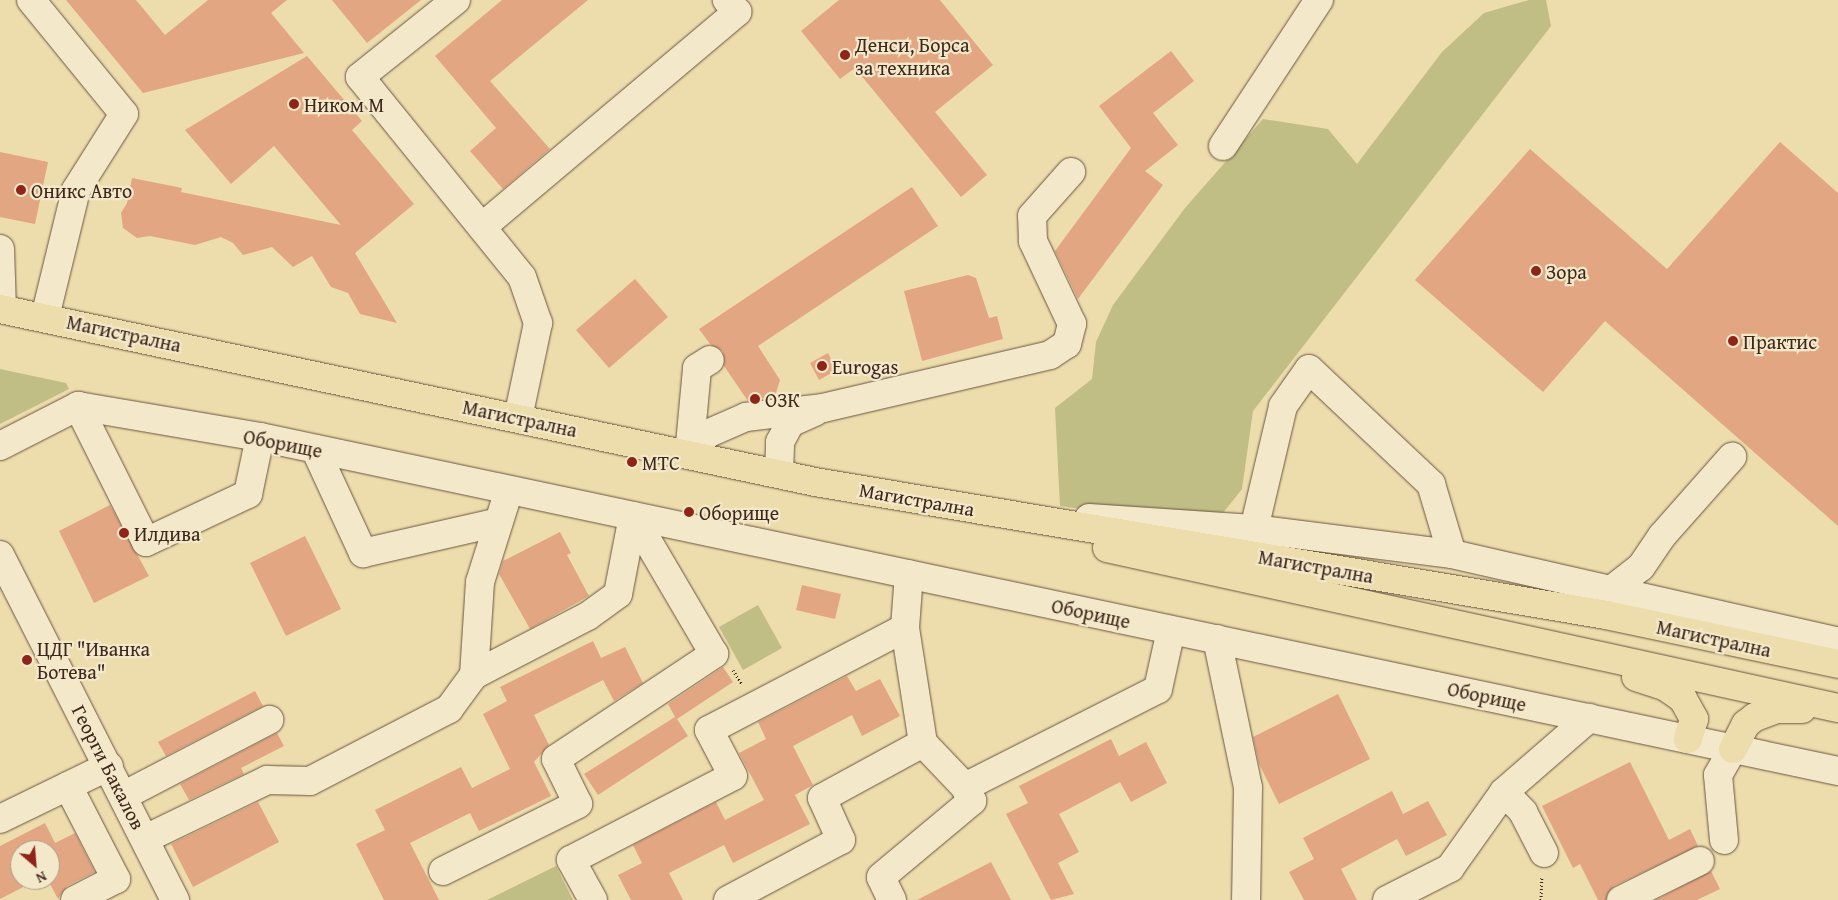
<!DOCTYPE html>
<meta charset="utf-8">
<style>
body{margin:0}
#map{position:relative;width:1838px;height:900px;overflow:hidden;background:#eddcac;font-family:"Gentium Book Plus",serif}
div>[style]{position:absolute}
.green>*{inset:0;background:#c0be84}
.building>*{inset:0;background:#e3a683}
.path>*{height:3px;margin-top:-1.5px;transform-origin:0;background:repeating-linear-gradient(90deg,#3e281d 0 1px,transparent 0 3.5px)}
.roads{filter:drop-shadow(0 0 1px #6a5541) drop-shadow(0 0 1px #6a5541)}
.minor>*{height:28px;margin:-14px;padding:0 14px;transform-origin:14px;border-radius:14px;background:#f3e8c9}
.major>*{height:28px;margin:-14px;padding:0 14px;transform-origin:14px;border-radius:14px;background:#eddcac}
.dots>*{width:14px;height:14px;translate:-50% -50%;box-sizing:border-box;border:2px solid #f3e8c9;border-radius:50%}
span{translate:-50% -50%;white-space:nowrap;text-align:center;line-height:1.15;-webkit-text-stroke:4.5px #f3e8c9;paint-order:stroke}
.poi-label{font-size:20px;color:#3e281d}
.left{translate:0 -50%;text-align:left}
.street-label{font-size:20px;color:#3e281d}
.north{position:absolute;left:10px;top:840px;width:50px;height:50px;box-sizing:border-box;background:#f3e8c9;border:1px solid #ab9b84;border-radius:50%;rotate:153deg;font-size:14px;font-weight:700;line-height:20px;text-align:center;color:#3e281d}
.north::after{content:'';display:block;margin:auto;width:18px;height:22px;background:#8f2418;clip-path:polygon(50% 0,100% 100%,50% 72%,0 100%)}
</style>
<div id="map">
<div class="green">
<div style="clip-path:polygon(1529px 0,1546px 0,1551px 26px,1253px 411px,1242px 489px,1223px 513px,1198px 524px,1060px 506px,1055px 408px,1092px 379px,1096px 342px,1113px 305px,1185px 208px,1263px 119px,1328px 129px,1357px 164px,1442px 52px,1484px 13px)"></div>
<div style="clip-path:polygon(0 369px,66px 383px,69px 389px,0 424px)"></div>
<div style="clip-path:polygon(758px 605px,782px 648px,743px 670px,719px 627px)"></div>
<div style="clip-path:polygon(556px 866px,573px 900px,487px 900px)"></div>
</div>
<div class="building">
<div style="clip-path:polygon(66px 0,136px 0,165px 35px,208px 0,287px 0,271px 13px,304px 53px,143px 93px)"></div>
<div style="clip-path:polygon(332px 0,421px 0,367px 43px)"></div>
<div style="clip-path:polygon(502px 0,588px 0,490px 81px,550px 149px,503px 189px,470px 151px,496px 128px,435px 56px)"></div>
<div style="clip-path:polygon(839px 0,940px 0,993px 65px,935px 112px,987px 175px,961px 197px,855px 68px,840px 79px,801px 31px)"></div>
<div style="clip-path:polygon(1171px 51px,1194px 81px,1153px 113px,1178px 145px,1145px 171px,1163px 185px,1078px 299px,1055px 251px,1131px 148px,1099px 106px)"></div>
<div style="clip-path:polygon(307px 56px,362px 121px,352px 130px,414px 204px,355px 253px,397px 323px,360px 314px,348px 293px,331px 287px,312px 256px,293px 267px,272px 247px,243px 255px,233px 243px,221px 237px,195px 245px,150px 236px,137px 238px,123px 228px,121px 213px,127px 203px,132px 178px,182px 188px,181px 192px,341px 225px,274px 146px,231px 184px,185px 130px)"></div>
<div style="clip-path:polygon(1780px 142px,1838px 193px,1838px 526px,1605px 321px,1543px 392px,1415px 280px,1530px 149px,1667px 269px)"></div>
<div style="clip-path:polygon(0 152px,48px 162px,35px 224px,0 217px)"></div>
<div style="clip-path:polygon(912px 187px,938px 226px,758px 346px,780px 380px,775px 396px,748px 401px,724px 366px,723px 351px,710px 344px,699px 329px)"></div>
<div style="clip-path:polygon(968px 275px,976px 278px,989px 318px,997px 316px,1003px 339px,922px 361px,904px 291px)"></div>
<div style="clip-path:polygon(635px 279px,668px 317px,609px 368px,576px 330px)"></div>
<div style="clip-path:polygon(828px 353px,837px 370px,819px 380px,810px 363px)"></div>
<div style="clip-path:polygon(110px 505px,149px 576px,94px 603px,59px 531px)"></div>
<div style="clip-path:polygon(560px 532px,571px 553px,567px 555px,589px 596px,530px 629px,499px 574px,503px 561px)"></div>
<div style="clip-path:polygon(305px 536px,341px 609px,286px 636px,250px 563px)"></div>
<div style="clip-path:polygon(802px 585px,841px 594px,835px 619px,796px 610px)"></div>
<div style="clip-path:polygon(593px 641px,601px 658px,625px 647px,643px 683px,614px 701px,603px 680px,534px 715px,549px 745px,534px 762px,551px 796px,479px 831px,470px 813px,410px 843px,439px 900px,384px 900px,356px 844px,385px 830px,375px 810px,461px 767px,472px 788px,510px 769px,483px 714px,507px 701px,500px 687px)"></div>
<div style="clip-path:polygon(723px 667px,733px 682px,677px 719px,688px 736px,598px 795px,584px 774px,675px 717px,668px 704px)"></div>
<div style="clip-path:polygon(847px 676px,856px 691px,880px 679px,900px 716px,862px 736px,852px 715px,793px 746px,813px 785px,795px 795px,810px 824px,733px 863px,724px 845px,669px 873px,683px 900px,631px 900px,618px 875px,642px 863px,633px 845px,716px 802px,725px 820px,764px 800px,739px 753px,766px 739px,758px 722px)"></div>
<div style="clip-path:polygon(255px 691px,263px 706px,166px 756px,158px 742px)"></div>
<div style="clip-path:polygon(1338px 694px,1370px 759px,1279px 804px,1259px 764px,1253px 737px)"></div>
<div style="clip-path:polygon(277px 733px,284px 746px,241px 768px,244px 774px,189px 800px,180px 784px)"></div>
<div style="clip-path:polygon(1111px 739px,1119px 756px,1146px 742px,1167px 783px,1131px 802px,1120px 782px,1059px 814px,1079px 852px,1058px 863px,1074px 894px,1051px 900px,1006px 814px,1028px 803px,1019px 786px)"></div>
<div style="clip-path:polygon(1630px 762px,1669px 840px,1690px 829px,1698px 846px,1614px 886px,1606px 900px,1598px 900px,1580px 864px,1573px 868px,1542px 806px)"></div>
<div style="clip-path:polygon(1392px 791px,1403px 814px,1428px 801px,1447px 835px,1406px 856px,1397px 839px,1341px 869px,1357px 900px,1304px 900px,1289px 872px,1314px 859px,1303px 838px)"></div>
<div style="clip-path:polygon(258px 802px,279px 842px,193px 887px,171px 844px)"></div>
<div style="clip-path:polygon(45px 823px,55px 843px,75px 833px,95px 872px,67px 886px,58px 899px,48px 880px,50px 850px,20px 850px,20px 880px,37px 880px,0 899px,0 846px)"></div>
<div style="clip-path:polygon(991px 862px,1011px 900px,917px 900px)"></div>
<div style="clip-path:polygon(1711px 871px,1720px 889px,1697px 900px,1656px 900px)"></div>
</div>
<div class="path">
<div style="left:733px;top:670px;width:17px;rotate:57deg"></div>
<div style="left:1541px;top:900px;width:24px;rotate:-88deg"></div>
</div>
<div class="roads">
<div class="minor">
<div style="left:31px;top:0;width:147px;rotate:50.8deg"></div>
<div style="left:124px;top:114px;width:90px;rotate:122.3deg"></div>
<div style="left:76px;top:190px;width:131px;rotate:103.7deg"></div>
<div style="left:456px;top:0;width:123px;rotate:141.3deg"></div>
<div style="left:360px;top:77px;width:257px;rotate:51deg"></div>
<div style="left:522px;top:277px;width:49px;rotate:70.8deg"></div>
<div style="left:538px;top:323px;width:97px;rotate:101.9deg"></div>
<div style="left:1223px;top:146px;width:175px;rotate:-56.7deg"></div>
<div style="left:482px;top:227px;width:334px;rotate:-40.1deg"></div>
<div style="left:737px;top:12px;width:16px;rotate:-130deg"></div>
<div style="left:0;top:249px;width:60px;rotate:88.1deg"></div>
<div style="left:78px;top:406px;width:185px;rotate:9.7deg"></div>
<div style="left:260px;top:437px;width:1613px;rotate:11.95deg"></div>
<div style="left:78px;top:406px;width:152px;rotate:63.4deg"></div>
<div style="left:146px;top:542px;width:113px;rotate:-25.2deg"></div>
<div style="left:248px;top:494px;width:58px;rotate:-78.1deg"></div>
<div style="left:0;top:446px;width:88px;rotate:-27.1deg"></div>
<div style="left:315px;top:449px;width:115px;rotate:65.2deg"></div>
<div style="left:363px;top:553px;width:139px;rotate:-12.8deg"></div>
<div style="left:689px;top:455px;width:28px;rotate:-49deg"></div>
<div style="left:707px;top:434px;width:43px;rotate:-23.6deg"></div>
<div style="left:746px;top:417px;width:78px;rotate:-6.7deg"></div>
<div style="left:823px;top:408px;width:233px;rotate:-13.1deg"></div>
<div style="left:1050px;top:355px;width:20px;rotate:-33deg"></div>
<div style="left:1067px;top:344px;width:21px;rotate:-76deg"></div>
<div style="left:1072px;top:324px;width:92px;rotate:-115.2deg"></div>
<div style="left:1033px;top:241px;width:25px;rotate:-92deg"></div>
<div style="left:1032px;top:216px;width:59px;rotate:-48.4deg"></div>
<div style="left:689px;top:455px;width:87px;rotate:-84.7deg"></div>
<div style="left:697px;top:368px;width:15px;rotate:-32deg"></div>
<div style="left:779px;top:474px;width:32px;rotate:-88deg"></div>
<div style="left:780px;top:442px;width:21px;rotate:-62deg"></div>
<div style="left:790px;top:423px;width:27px;rotate:-24deg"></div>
<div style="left:1089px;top:518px;width:165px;rotate:3.8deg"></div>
<div style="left:1254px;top:529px;width:200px;rotate:7.2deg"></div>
<div style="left:1452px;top:554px;width:396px;rotate:12.8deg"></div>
<div style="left:1254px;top:529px;width:126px;rotate:-76.7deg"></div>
<div style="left:1283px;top:406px;width:45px;rotate:-54.9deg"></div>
<div style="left:1309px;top:369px;width:168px;rotate:43.3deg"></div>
<div style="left:1431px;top:484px;width:73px;rotate:73.3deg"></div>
<div style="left:0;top:555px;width:387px;rotate:63.1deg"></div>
<div style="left:1610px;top:591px;width:39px;rotate:-38deg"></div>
<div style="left:1641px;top:567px;width:37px;rotate:-56deg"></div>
<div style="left:1662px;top:536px;width:106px;rotate:-48.5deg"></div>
<div style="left:1217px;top:639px;width:152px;rotate:78.2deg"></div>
<div style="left:1248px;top:788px;width:112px;rotate:91deg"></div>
<div style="left:474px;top:675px;width:128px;rotate:-27.4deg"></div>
<div style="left:588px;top:616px;width:37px;rotate:-36deg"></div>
<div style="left:618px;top:594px;width:79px;rotate:-79.1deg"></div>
<div style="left:923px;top:743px;width:61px;rotate:46.3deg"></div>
<div style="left:68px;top:786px;width:105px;rotate:62.7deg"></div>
<div style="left:116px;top:879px;width:46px;rotate:152.9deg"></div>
<div style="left:1504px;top:792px;width:28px;rotate:46deg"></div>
<div style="left:1523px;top:812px;width:46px;rotate:62.9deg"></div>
<div style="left:123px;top:796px;width:165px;rotate:-27.5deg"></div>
<div style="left:0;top:819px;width:121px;rotate:-25.9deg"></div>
<div style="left:145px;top:839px;width:136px;rotate:-25.8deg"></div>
<div style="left:267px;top:780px;width:43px;rotate:1.3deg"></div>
<div style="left:310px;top:781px;width:157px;rotate:-27.4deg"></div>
<div style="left:449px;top:709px;width:42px;rotate:-53.7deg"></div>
<div style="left:474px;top:675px;width:93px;rotate:-86.3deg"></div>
<div style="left:480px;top:582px;width:96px;rotate:-72.5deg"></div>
<div style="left:1724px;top:840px;width:65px;rotate:-95.3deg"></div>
<div style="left:1718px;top:775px;width:30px;rotate:-60deg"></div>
<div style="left:443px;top:871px;width:151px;rotate:-26.4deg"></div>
<div style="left:578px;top:804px;width:50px;rotate:-116.1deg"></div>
<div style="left:556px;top:759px;width:190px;rotate:-33.6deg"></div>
<div style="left:714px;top:654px;width:160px;rotate:-120.4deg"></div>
<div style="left:593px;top:900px;width:46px;rotate:-118.8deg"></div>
<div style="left:571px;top:860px;width:182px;rotate:-27.4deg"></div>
<div style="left:733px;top:776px;width:52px;rotate:-117.6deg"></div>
<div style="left:709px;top:730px;width:221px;rotate:-27.5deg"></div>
<div style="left:905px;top:628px;width:54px;rotate:-85.8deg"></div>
<div style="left:728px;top:900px;width:128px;rotate:-28deg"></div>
<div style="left:841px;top:840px;width:46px;rotate:-114.3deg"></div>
<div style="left:822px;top:798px;width:115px;rotate:-28.6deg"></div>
<div style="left:923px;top:743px;width:116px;rotate:-98.9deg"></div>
<div style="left:892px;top:900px;width:25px;rotate:-116deg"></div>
<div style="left:881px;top:877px;width:119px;rotate:-39.9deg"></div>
<div style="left:972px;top:801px;width:16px;rotate:-117deg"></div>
<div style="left:965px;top:787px;width:216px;rotate:-26.9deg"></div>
<div style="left:1158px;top:689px;width:60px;rotate:-77.6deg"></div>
<div style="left:1387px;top:900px;width:71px;rotate:-26.9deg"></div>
<div style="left:1450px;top:868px;width:93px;rotate:-54.6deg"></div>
<div style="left:1504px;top:792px;width:113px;rotate:-41deg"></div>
<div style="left:1621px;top:900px;width:88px;rotate:-26.3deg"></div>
</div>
<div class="major">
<div style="left:0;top:309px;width:833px;rotate:11.98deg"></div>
<div style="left:815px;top:482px;width:802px;rotate:9.54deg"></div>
<div style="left:1606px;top:615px;width:237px;rotate:11.9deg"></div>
<div style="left:1107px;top:548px;width:748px;rotate:12.35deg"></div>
<div style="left:1636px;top:677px;width:32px;rotate:18deg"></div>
<div style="left:1666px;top:687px;width:21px;rotate:35deg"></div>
<div style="left:1683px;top:699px;width:23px;rotate:61deg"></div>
<div style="left:1694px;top:719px;width:21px;rotate:107deg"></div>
<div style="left:1733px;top:749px;width:28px;rotate:-63deg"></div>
<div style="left:1746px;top:724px;width:11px;rotate:-38deg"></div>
<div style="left:1755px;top:717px;width:23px;rotate:-20deg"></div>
<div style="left:1777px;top:709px;width:25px"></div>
</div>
</div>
<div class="dots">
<div style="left:845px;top:55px;background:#8f2418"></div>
<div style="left:294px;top:104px;background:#8f2418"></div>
<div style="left:21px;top:190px;background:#8f2418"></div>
<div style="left:1536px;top:271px;background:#8f2418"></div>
<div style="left:1733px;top:341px;background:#8f2418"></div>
<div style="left:822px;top:366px;background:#8f2418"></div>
<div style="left:755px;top:399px;background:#8f2418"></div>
<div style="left:632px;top:462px;background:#8f2418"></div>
<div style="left:689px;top:512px;background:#8f2418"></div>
<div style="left:124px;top:533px;background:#8f2418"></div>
<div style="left:27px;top:660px;background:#8f2418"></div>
</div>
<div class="poi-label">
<span class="left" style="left:855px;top:56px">Денси, Борса<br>за техника</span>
<span class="left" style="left:304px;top:104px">Ником М</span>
<span class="left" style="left:31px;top:190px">Оникс Авто</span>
<span class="left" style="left:1546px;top:271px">Зора</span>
<span class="left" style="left:1743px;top:341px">Практис</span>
<span class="left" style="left:832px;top:366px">Eurogas</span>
<span class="left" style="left:765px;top:399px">ОЗК</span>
<span class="left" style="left:642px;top:462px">МТС</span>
<span class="left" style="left:699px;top:512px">Оборище</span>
<span class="left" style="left:134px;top:533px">Илдива</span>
<span class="left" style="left:37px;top:660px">ЦДГ "Иванка<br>Ботева"</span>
</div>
<div class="street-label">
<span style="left:124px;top:333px;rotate:12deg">Магистрална</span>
<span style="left:520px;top:418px;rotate:12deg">Магистрална</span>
<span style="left:283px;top:443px;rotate:11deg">Оборище</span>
<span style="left:917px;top:499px;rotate:10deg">Магистрална</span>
<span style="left:1316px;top:566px;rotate:10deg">Магистрална</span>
<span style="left:1091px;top:613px;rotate:12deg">Оборище</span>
<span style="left:1714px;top:638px;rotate:12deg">Магистрална</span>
<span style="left:1487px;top:696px;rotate:12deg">Оборище</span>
<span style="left:109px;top:767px;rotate:63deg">Георги Бакалов</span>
</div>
<div class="north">N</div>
</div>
